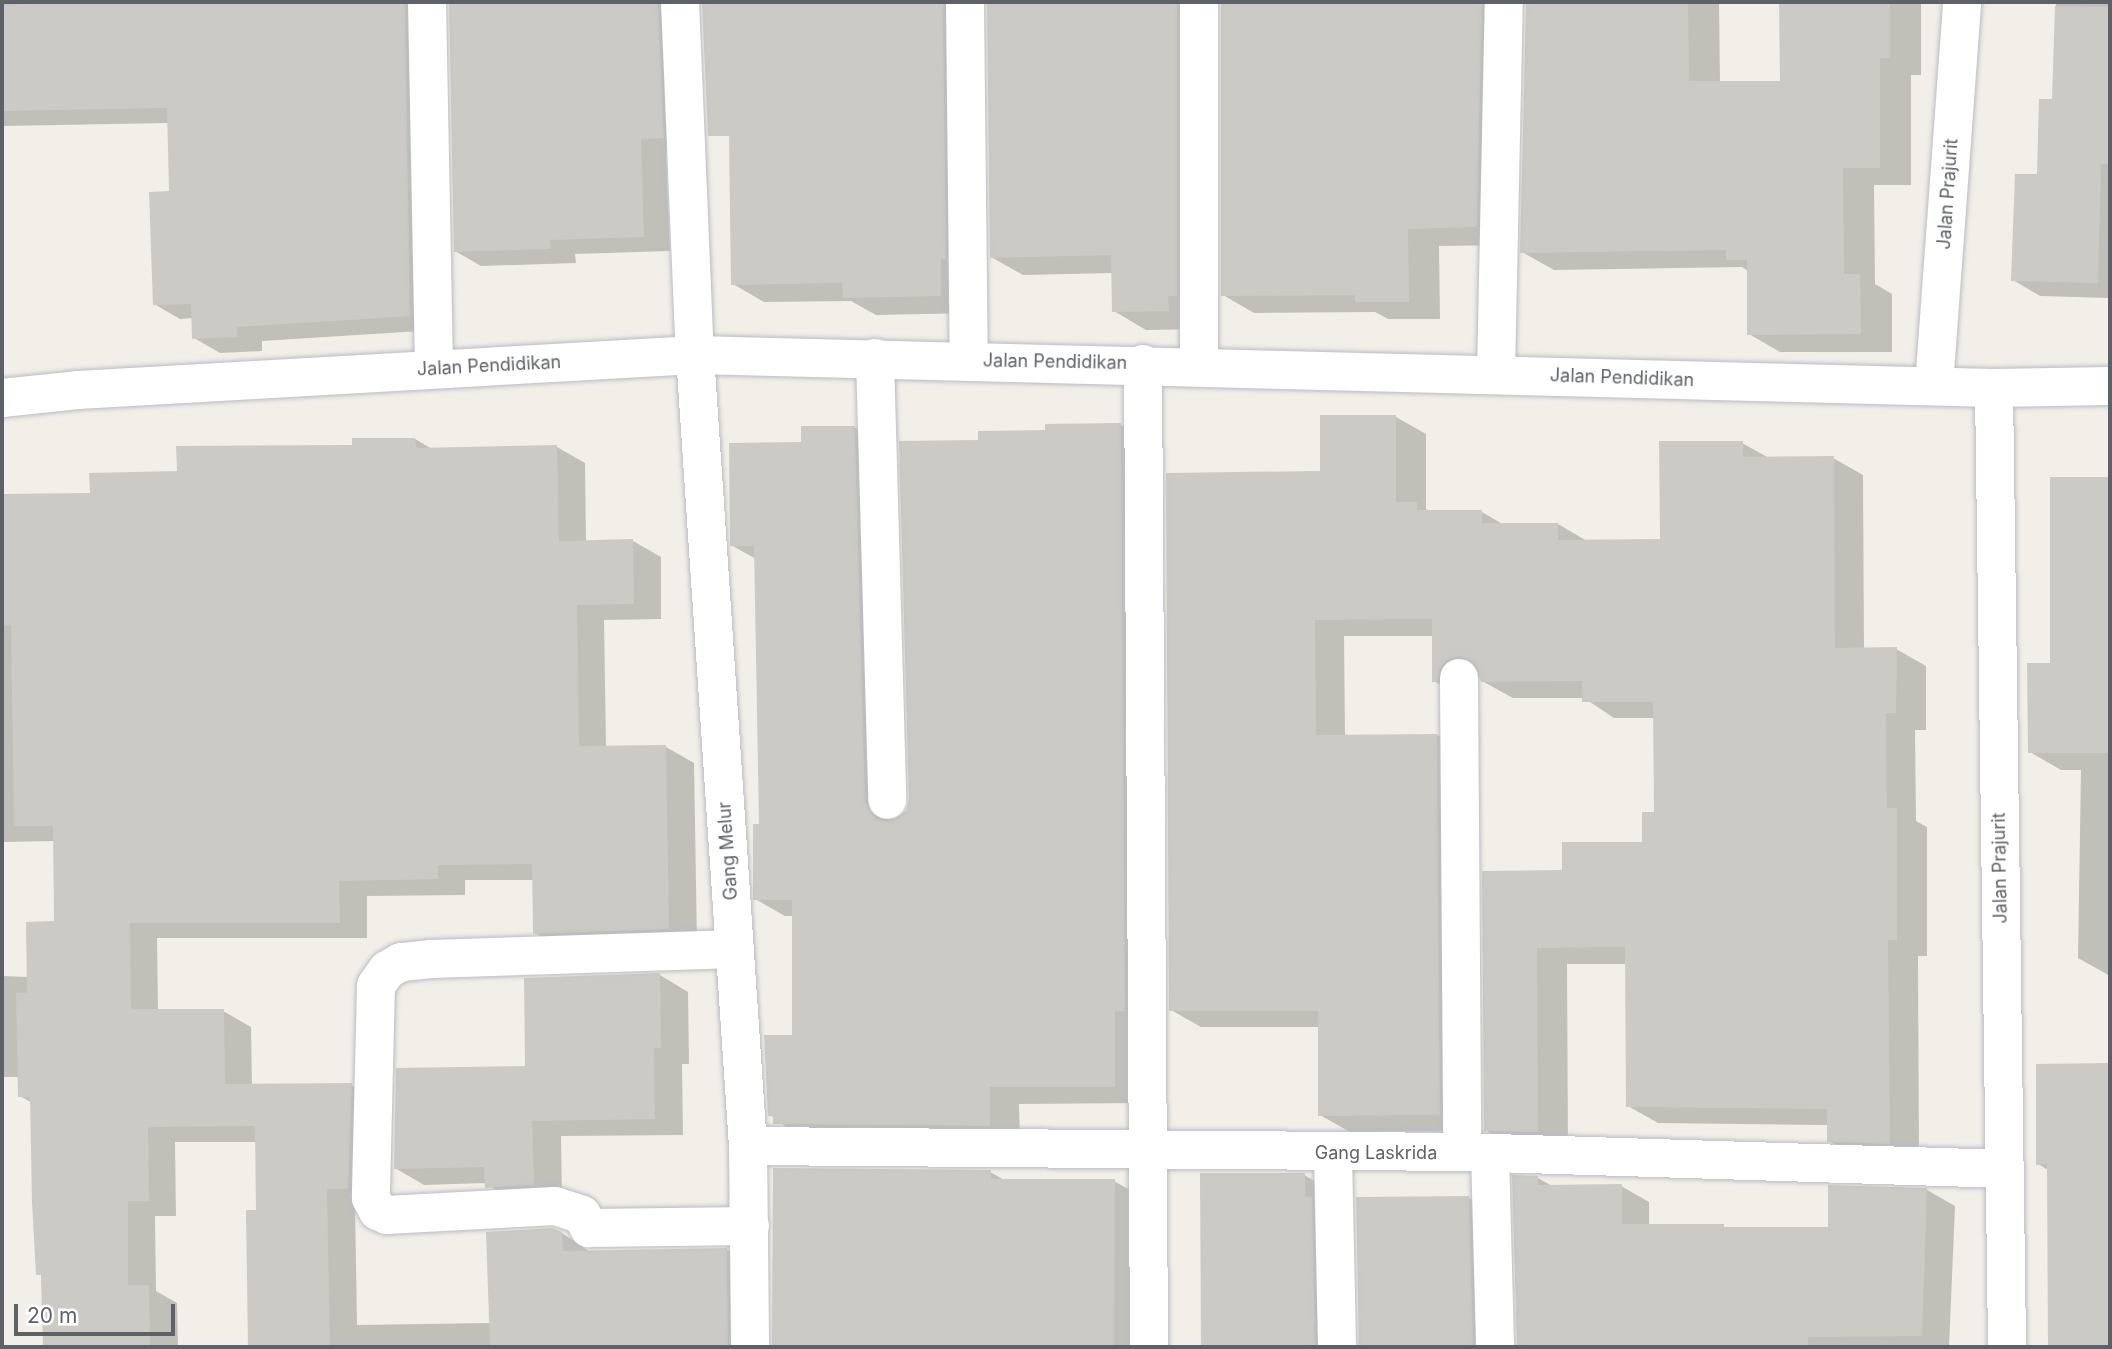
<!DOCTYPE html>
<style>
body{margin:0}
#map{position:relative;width:2112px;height:1349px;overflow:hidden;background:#f1efe7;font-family:Inter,sans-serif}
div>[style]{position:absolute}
.shadow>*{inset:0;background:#0003}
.building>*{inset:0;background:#cccac4}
.roads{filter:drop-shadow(0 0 2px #b9bcc1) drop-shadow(0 0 2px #b9bcc1)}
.minor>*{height:38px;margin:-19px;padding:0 19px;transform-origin:19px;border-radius:19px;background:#fff}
span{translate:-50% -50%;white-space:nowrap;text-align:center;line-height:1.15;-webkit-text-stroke:5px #fff;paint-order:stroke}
.street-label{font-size:18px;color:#5e6268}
.frame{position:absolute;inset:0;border:4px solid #5e6268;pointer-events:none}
.scale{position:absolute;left:14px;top:1304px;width:161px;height:32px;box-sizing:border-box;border:4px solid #5e6268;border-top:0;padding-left:9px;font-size:21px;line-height:24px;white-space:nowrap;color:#5e6268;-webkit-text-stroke:5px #fff;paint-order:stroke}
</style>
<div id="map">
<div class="shadow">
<div style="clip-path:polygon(2px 2px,439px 2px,436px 330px,262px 341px,262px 351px,220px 353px,194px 338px,193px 318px,180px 319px,154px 304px,171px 193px,169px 123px,2px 126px)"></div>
<div style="clip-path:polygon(451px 2px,680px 2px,685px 152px,666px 153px,670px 251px,575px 254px,576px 263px,481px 266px,455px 251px)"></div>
<div style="clip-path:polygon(734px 2px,985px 2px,974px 21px,972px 313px,876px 315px,851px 301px,764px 302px,733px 284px)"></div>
<div style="clip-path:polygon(989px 2px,1219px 2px,1208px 21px,1200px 329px,1146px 330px,1114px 311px,1113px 273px,1023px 275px,991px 257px)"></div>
<div style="clip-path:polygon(1223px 2px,1524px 2px,1513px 20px,1508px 245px,1439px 246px,1440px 319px,1388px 319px,1375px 312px,1254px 313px,1223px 295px)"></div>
<div style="clip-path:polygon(1527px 2px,1719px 2px,1720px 82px,1781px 82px,1781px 2px,1921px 2px,1921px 75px,1911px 75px,1911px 185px,1874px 185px,1875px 284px,1892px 294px,1892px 352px,1780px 352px,1749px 334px,1748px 271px,1742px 267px,1554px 270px,1522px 252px)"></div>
<div style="clip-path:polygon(2056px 2px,2110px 2px,2110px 298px,2040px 296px,2013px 280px,2053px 101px)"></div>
<div style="clip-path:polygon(1322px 417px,1396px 417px,1426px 434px,1426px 509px,1432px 512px,1482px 512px,1504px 525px,1558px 524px,1587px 541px,1661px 541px,1742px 443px,1769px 458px,1833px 458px,1863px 475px,1864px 649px,1896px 649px,1926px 666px,1926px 730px,1915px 730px,1916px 821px,1927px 827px,1927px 956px,1918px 956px,1919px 1160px,1859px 1158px,1829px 1141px,1829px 1125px,1658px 1123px,1628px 1106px,1627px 964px,1567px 964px,1568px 1149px,1516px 1147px,1485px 1130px,1484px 872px,1564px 872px,1643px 844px,1656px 814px,1655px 718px,1614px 718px,1584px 698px,1513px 698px,1482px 681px,1481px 675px,1464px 699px,1434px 681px,1434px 636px,1344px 636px,1345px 736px,1437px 735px,1467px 753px,1469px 1131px,1350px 1132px,1320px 1115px,1319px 1027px,1201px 1027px,1171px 1010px,1322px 473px)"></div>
<div style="clip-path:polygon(1047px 425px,1121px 425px,1151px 442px,1144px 1103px,1019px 1104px,1020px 1142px,805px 1141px,770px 1115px,794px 1037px,794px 916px,785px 916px,755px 899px,761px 826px,756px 559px,731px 545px,802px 444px,854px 427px,884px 445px,895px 820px,907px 812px,980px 442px,1047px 432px)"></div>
<div style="clip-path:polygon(415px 439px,432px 449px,557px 447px,585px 463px,586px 542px,633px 541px,661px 557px,661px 619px,604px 620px,606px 747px,666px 747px,694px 763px,697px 944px,563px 949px,535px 933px,534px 880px,465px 880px,465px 895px,367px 896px,367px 938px,157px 938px,158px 1011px,223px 1011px,251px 1027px,252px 1086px,351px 1085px,379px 1101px,355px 1204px,357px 1325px,491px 1323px,562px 1233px,590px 1252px,727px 1250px,755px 1266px,755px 1347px,250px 1347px,248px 1212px,258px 1212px,257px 1142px,175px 1142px,176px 1216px,155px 1216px,156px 1291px,177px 1303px,178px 1347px,45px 1347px,32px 1103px,20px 1096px,19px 1077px,2px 1077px,2px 976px,28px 977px,56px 923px,55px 841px,2px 842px,2px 496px,91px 495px,179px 473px)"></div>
<div style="clip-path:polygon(2110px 478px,2110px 976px,2078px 958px,2081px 770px,2061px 770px,2030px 752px,2052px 665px,2051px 479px)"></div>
<div style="clip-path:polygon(660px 975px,688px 992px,689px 1064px,682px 1064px,683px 1135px,561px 1136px,562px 1201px,515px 1203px,486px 1183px,424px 1185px,395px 1168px,527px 1067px)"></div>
<div style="clip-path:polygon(2038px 1065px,2110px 1066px,2110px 1347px,2050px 1347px,2048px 1170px,2038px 1164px)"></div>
<div style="clip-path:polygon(775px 1170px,990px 1172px,1006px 1181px,1114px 1181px,1142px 1197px,1142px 1347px,774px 1347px)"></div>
<div style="clip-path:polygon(1201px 1175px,1304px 1175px,1332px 1191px,1345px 1347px,1202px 1347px)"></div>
<div style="clip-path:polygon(1514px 1177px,1538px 1178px,1552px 1186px,1621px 1186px,1649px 1202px,1649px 1226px,1730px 1229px,1830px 1229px,1927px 1190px,1955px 1206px,1949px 1347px,1518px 1347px)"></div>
<div style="clip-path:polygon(1469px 1198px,1497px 1214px,1500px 1347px,1361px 1347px,1358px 1199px)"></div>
</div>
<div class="building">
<div style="clip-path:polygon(93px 2px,405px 2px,410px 316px,237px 327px,237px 337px,192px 339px,191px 304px,153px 305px,149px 192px,169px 191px,167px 108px,2px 111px,2px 5px)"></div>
<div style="clip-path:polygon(449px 2px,658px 2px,664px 138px,641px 139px,644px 237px,550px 240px,551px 249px,454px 252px)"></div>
<div style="clip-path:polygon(702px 2px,943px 2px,946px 259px,941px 259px,941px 296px,843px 298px,842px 283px,731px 285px,729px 136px,708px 136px)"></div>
<div style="clip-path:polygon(987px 2px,1177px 2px,1177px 296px,1168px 296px,1169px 311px,1112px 312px,1111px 255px,990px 258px)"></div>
<div style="clip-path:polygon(1221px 2px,1482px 2px,1477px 227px,1408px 229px,1409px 302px,1355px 302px,1355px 295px,1221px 296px)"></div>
<div style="clip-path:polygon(1526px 2px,1688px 2px,1689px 81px,1780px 81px,1779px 2px,1890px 2px,1890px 58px,1880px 58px,1880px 168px,1843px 168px,1844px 274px,1860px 274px,1861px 334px,1747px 335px,1747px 260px,1726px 260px,1726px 250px,1520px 253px)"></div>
<div style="clip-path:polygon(2055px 6px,2110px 7px,2110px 164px,2101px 164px,2098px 283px,2011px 281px,2015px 174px,2037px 174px,2039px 99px,2052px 99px)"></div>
<div style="clip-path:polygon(1320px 415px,1396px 415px,1396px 502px,1417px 502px,1417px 510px,1482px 510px,1482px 523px,1558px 523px,1558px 540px,1660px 539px,1659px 441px,1743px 441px,1743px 457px,1834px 456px,1835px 648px,1897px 647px,1896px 713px,1886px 713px,1887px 808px,1897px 808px,1897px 940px,1888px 940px,1890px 1144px,1827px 1142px,1827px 1109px,1626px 1107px,1625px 947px,1537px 948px,1538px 1132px,1484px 1131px,1482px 871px,1562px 870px,1562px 842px,1642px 842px,1642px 812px,1654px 812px,1653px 702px,1582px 702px,1582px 681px,1481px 682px,1477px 666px,1460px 656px,1447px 660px,1440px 668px,1437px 682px,1432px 682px,1432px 619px,1315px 620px,1316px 735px,1437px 734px,1440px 1115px,1318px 1116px,1318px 1011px,1169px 1011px,1166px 473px,1320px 471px)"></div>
<div style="clip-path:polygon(1121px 423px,1125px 1011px,1115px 1011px,1115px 1087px,990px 1087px,990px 1126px,773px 1124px,773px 1116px,768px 1116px,764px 1035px,792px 1035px,792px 900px,753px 900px,753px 824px,759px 824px,754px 546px,730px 546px,729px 443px,801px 442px,801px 426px,855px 426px,865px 801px,876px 819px,888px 822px,906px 811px,909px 799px,899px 441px,978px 440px,978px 431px,1045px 430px,1045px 424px)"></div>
<div style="clip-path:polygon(352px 438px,415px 438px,416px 448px,557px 445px,559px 541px,633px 539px,634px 604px,577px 605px,579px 746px,666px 745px,669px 929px,533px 934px,532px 864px,438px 865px,438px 879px,339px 881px,340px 923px,130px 923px,131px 1009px,224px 1009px,225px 1084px,352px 1083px,348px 1189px,327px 1189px,330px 1347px,248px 1347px,246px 1210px,256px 1210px,255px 1126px,148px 1127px,149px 1201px,128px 1201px,128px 1285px,149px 1285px,150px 1347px,43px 1347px,41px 1275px,36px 1275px,32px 1202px,30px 1097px,18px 1097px,16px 993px,27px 993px,26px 922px,54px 921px,53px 826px,14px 826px,11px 625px,2px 626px,2px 494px,90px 493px,89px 473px,177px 471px,176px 446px,352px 445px)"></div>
<div style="clip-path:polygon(2050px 477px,2110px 477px,2110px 753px,2028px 753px,2027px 663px,2050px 663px)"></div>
<div style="clip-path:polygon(660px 973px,661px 1048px,654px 1048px,655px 1119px,532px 1121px,534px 1185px,485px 1188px,484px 1167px,394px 1169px,396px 1068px,525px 1066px,524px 978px)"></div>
<div style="clip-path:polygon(2110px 1063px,2110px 1347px,2048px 1347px,2047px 1164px,2036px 1165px,2036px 1064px)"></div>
<div style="clip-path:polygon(773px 1168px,991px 1170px,991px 1179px,1115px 1179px,1114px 1347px,772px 1347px)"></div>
<div style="clip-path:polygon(1200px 1173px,1305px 1173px,1305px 1197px,1312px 1197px,1315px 1347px,1201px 1347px)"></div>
<div style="clip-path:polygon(1512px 1175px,1538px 1176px,1538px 1185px,1622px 1184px,1622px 1224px,1724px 1224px,1724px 1227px,1828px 1227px,1828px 1185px,1927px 1188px,1922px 1336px,1808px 1337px,1808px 1347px,1517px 1347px)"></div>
<div style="clip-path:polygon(1469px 1196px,1473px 1347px,1359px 1347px,1356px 1197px)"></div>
<div style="clip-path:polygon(552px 1228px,562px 1232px,563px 1251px,727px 1248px,728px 1347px,490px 1347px,486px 1232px)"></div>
</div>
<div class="roads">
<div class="minor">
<div style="left:427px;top:2px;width:367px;rotate:88.9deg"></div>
<div style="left:680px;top:2px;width:353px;rotate:87.6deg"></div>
<div style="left:695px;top:355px;width:793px;rotate:86.17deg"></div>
<div style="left:748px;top:1146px;width:201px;rotate:89.4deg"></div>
<div style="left:965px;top:2px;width:358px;rotate:89.4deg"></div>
<div style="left:1199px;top:2px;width:363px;rotate:90deg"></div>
<div style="left:875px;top:358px;width:442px;rotate:88.4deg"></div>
<div style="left:1143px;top:364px;width:983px;rotate:89.65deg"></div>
<div style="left:1496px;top:374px;width:372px;rotate:-88.8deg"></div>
<div style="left:1934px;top:386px;width:385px;rotate:-85.8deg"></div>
<div style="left:1994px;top:388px;width:959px;rotate:89.22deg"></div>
<div style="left:2px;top:398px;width:76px;rotate:-6deg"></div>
<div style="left:78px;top:390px;width:618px;rotate:-3.25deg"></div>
<div style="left:695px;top:355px;width:1299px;rotate:1.46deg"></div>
<div style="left:1994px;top:388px;width:116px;rotate:-1deg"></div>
<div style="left:1459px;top:678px;width:474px;rotate:89.6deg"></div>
<div style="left:735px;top:949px;width:304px;rotate:178.1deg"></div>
<div style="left:431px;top:959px;width:30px;rotate:174deg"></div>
<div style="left:401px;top:962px;width:16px;rotate:150deg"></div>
<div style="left:387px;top:970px;width:19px;rotate:125deg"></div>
<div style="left:376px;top:986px;width:212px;rotate:91.4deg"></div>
<div style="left:371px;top:1198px;width:15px;rotate:62deg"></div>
<div style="left:378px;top:1211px;width:10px;rotate:24deg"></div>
<div style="left:387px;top:1215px;width:168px;rotate:-3.1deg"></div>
<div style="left:555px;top:1206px;width:28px;rotate:18deg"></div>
<div style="left:582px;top:1215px;width:15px;rotate:62deg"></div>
<div style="left:589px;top:1228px;width:161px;rotate:-0.7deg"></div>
<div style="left:748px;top:1146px;width:714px;rotate:0.48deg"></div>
<div style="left:1462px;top:1152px;width:543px;rotate:1.79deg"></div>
<div style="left:1490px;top:1153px;width:194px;rotate:88.5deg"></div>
<div style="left:1333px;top:1154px;width:193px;rotate:88.8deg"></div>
</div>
</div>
<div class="street-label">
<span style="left:1948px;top:194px;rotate:-86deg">Jalan Prajurit</span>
<span style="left:1055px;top:362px;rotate:1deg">Jalan Pendidikan</span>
<span style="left:489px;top:366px;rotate:-3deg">Jalan Pendidikan</span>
<span style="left:1622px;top:378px;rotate:2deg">Jalan Pendidikan</span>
<span style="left:728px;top:851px;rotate:-94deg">Gang Melur</span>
<span style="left:2000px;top:868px;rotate:-91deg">Jalan Prajurit</span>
<span style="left:1376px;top:1153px">Gang Laskrida</span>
</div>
<div class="frame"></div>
<div class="scale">20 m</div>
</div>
